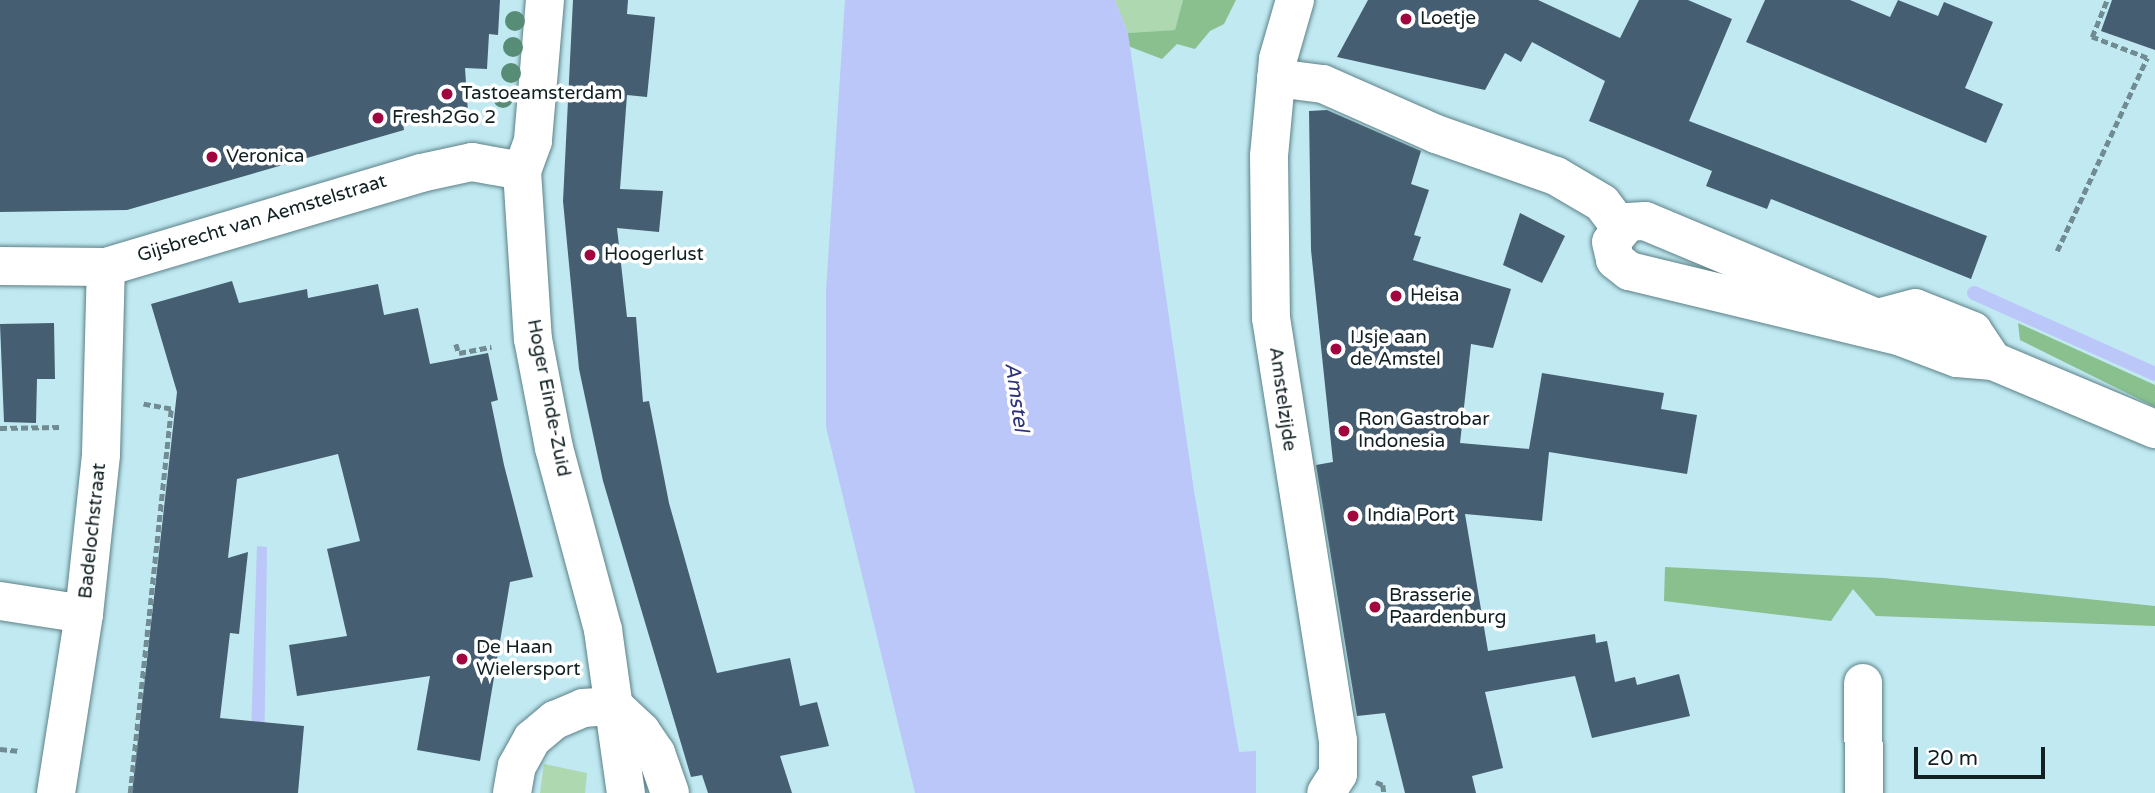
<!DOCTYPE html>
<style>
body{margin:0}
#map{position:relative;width:2155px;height:793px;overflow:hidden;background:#c1e9f1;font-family:"Varela Round",sans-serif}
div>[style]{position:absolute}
.green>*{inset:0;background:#add8b0}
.forest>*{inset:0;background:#89c08e}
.water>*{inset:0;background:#bbc6f9}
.stream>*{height:14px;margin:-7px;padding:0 7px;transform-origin:7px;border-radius:7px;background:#bbc6f9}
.building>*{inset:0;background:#455e71}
.path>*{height:4.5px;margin-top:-2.25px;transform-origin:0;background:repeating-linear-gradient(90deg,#708c92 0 7px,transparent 0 10.5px)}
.roads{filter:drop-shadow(0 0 2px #5c8188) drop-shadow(0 0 2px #5c8188)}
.minor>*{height:38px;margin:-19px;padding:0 19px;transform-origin:19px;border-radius:19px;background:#fff}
.trees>*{width:20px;height:20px;margin:-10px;border-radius:50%;background:#578c76}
.dots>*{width:19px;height:19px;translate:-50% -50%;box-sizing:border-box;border:4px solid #fff;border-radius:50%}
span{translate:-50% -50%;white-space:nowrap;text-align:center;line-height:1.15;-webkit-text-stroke:7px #fff;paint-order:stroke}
.poi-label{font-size:19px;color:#112023}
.left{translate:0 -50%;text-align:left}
.street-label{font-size:19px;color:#112023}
.water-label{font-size:21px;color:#2d347c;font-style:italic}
.scale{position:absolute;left:1914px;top:747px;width:131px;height:32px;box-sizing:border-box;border:4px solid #112023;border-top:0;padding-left:9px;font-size:21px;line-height:24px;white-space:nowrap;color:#112023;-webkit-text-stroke:5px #fff;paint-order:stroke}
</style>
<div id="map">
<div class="green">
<div style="clip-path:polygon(1115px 0,1183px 0,1175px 30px,1128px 33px)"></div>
<div style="clip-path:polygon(544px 764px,587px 773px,585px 793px,540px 793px)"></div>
</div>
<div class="forest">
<div style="clip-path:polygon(1183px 0,1236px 0,1224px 24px,1210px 31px,1195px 49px,1177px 44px,1162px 59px,1128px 46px,1128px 33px,1175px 30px)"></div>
<div style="clip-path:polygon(2018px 323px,2155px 385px,2155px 407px,2020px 340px)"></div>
<div style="clip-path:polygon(1665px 567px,1884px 578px,2155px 606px,2155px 626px,1876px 616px,1853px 589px,1831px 621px,1664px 601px)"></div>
</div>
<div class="water">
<div style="clip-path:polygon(845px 0,1115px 0,1128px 33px,1194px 491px,1239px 752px,1256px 751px,1256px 793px,915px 793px,826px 427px,826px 291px)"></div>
<div style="clip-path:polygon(257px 546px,267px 547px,264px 767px,250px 766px)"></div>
</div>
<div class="stream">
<div style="left:1974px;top:293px;width:198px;rotate:24.1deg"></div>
</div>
<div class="building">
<div style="clip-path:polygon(0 0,500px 0,498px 35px,489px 34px,487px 69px,465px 68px,468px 113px,402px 116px,404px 130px,127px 210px,0 212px)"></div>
<div style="clip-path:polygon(573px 0,628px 0,627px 14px,655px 17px,647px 97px,627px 95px,620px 189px,663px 191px,659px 232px,617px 228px,627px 317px,636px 317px,643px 402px,649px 401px,669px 503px,717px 673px,790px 658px,800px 706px,817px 702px,829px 746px,780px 756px,792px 793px,708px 793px,702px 775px,691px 777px,603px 481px,579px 369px,563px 201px)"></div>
<div style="clip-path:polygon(1368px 0,1538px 0,1620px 38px,1639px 0,1688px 0,1732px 19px,1689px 121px,1987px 236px,1971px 279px,1771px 199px,1767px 209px,1706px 186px,1712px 171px,1589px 121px,1605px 81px,1532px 42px,1521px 62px,1505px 53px,1485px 90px,1337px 57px)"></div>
<div style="clip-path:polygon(1765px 0,1850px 0,1890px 17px,1898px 0,1938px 16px,1944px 2px,1993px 22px,1965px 88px,2003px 104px,1986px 143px,1746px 42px)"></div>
<div style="clip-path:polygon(2112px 0,2155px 0,2155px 50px,2101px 31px)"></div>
<div style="clip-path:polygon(1327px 110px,1421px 151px,1411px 184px,1429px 190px,1414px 235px,1421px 237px,1413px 260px,1511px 289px,1493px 348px,1471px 344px,1460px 443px,1540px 450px,1529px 449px,1542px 373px,1664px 393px,1661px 409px,1697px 415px,1687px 474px,1549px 452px,1542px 521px,1465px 514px,1488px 651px,1595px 634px,1596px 643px,1607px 641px,1615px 682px,1635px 677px,1637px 685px,1679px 674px,1690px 716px,1592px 738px,1575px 676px,1485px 692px,1503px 768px,1472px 776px,1476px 793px,1405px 793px,1385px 713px,1357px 716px,1316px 465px,1333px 462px,1311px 250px,1309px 111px)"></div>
<div style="clip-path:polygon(1520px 213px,1565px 236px,1542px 283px,1503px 265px)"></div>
<div style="clip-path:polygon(232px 281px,239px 303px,307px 289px,308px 298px,378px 284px,384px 315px,418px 308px,430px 364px,488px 353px,498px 400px,491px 402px,504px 465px,533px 577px,510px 582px,480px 761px,417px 750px,430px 676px,297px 696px,289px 645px,347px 636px,327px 549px,360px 541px,338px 454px,237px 479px,228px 558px,248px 552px,239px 634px,230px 633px,220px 718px,304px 726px,298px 793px,132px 793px,177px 392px,151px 304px)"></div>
<div style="clip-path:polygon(54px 323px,55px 379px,37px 379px,36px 423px,4px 422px,0 324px)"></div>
</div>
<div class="path">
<div style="left:2057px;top:251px;width:213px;rotate:-65deg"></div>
<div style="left:2147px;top:58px;width:59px;rotate:-159.1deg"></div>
<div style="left:2092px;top:37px;width:40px;rotate:-68deg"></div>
<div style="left:456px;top:344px;width:9px;rotate:72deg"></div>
<div style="left:459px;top:353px;width:33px;rotate:-11deg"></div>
<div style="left:0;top:428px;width:59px;rotate:-1deg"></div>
<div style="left:0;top:749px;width:20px;rotate:6deg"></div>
<div style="left:1376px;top:782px;width:8px;rotate:23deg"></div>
<div style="left:1383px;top:785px;width:8px;rotate:83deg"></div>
<div style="left:130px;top:793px;width:386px;rotate:-83.9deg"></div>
<div style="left:171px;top:409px;width:28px;rotate:-170deg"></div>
</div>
<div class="roads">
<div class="minor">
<div style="left:545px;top:0;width:142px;rotate:94.9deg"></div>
<div style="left:533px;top:141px;width:32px;rotate:110deg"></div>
<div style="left:522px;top:171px;width:168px;rotate:86.3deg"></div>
<div style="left:533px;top:339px;width:111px;rotate:79.1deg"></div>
<div style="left:554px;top:448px;width:188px;rotate:74.9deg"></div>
<div style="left:603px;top:630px;width:165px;rotate:82deg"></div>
<div style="left:1295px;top:0;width:61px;rotate:106.1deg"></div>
<div style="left:1278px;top:59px;width:97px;rotate:95.3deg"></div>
<div style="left:1269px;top:156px;width:162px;rotate:89.3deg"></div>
<div style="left:1271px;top:318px;width:428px;rotate:81deg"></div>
<div style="left:1338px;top:741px;width:33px;rotate:90deg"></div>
<div style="left:1338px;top:774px;width:22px;rotate:122deg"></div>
<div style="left:1276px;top:78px;width:47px;rotate:7.3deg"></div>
<div style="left:1323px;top:84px;width:124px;rotate:23.9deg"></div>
<div style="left:1436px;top:134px;width:127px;rotate:19.3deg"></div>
<div style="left:1556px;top:176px;width:53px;rotate:30.4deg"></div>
<div style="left:1602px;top:203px;width:30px;rotate:53deg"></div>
<div style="left:0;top:266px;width:106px;rotate:0.5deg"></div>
<div style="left:106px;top:267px;width:329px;rotate:-16.6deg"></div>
<div style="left:421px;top:173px;width:52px;rotate:-12.2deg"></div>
<div style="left:472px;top:162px;width:51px;rotate:10.2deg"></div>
<div style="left:1993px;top:361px;width:36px;rotate:-124deg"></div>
<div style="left:1973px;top:331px;width:62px;rotate:-158.4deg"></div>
<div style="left:1915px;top:308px;width:39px;rotate:165deg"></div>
<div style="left:1877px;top:318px;width:251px;rotate:-157.3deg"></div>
<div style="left:1645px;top:221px;width:17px;rotate:177deg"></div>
<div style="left:1628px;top:222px;width:26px;rotate:130deg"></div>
<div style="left:1611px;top:242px;width:18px;rotate:77deg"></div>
<div style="left:1615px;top:260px;width:18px;rotate:38deg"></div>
<div style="left:1629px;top:271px;width:280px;rotate:13.6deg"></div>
<div style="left:1901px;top:337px;width:60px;rotate:20.6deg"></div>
<div style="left:1957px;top:358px;width:36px;rotate:5deg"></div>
<div style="left:1993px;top:361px;width:176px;rotate:22.8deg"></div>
<div style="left:0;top:601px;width:85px;rotate:8.8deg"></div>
<div style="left:1863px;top:683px;width:110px;rotate:89.5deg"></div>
<div style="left:614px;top:706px;width:37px;rotate:43deg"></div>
<div style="left:641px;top:731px;width:27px;rotate:56deg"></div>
<div style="left:656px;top:753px;width:42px;rotate:70.7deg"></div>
<div style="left:56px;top:793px;width:181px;rotate:-81.1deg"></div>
<div style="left:84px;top:614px;width:161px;rotate:-83.9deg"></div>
<div style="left:101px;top:454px;width:187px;rotate:-88.5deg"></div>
<div style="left:512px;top:793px;width:27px;rotate:-80deg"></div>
<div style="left:517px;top:766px;width:31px;rotate:-61deg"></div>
<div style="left:532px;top:739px;width:30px;rotate:-40deg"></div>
<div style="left:555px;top:720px;width:30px;rotate:-23deg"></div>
<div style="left:583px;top:708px;width:31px;rotate:-4deg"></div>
</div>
</div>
<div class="trees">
<div style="left:515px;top:21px"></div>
<div style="left:513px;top:47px"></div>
<div style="left:511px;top:73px"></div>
<div style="left:503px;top:98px"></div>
</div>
<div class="dots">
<div style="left:1406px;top:19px;background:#a2063f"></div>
<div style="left:447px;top:94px;background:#a2063f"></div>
<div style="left:378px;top:118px;background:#a2063f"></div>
<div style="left:212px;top:157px;background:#a2063f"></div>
<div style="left:590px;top:255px;background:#a2063f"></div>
<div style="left:1396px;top:296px;background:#a2063f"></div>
<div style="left:1336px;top:349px;background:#a2063f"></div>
<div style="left:1344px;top:431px;background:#a2063f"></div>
<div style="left:1353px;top:516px;background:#a2063f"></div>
<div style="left:1375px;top:607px;background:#a2063f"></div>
<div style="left:462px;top:659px;background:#a2063f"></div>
</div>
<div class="poi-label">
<span class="left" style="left:1420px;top:19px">Loetje</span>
<span class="left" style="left:461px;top:94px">Tastoeamsterdam</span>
<span class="left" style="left:392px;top:118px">Fresh2Go 2</span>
<span class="left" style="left:226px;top:157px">Veronica</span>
<span class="left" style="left:604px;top:255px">Hoogerlust</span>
<span class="left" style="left:1410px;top:296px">Heisa</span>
<span class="left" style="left:1350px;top:349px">IJsje aan<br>de Amstel</span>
<span class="left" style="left:1358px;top:431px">Ron Gastrobar<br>Indonesia</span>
<span class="left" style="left:1367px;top:516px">India Port</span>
<span class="left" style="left:1389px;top:607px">Brasserie<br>Paardenburg</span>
<span class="left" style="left:476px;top:659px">De Haan<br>Wielersport</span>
</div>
<div class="street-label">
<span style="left:262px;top:219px;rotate:-17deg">Gijsbrecht van Aemstelstraat</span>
<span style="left:548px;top:398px;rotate:79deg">Hoger Einde-Zuid</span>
<span style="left:1282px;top:399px;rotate:82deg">Amstelzijde</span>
<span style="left:93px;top:531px;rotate:-84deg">Badelochstraat</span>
</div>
<div class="water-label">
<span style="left:1016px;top:397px;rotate:82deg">Amstel</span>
</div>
<div class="scale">20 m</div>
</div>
